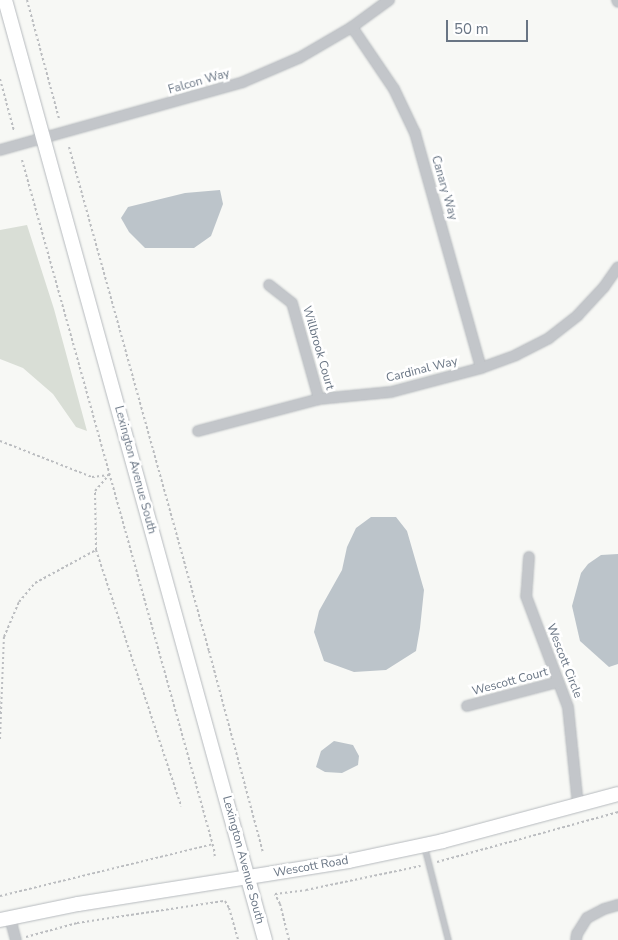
<!DOCTYPE html>
<style>
body{margin:0}
#map{position:relative;width:618px;height:940px;overflow:hidden;background:#f7f8f5;font-family:"Nunito Sans",sans-serif}
div>[style]{position:absolute}
.green>*{inset:0;background:#d9ded6}
.water>*{inset:0;background:#bcc4ca}
.path>*{height:2px;margin-top:-1px;transform-origin:0;background:repeating-linear-gradient(90deg,#bbbdc0 0 2.5px,transparent 0 5px)}
.roads{filter:drop-shadow(0 0 1px #b6babe) drop-shadow(0 0 1px #b6babe)}
.lane>*{height:5px;margin:-2.5px;padding:0 2.5px;transform-origin:2.5px;border-radius:2.5px;background:#c3c6ca}
.street>*{height:10px;margin:-5px;padding:0 5px;transform-origin:5px;border-radius:5px;background:#c3c6ca}
.secondary>*{height:14px;margin:-7px;padding:0 7px;transform-origin:7px;border-radius:7px;background:#fff}
span{translate:-50% -50%;white-space:nowrap;text-align:center;line-height:1.15;-webkit-text-stroke:5px #fff;paint-order:stroke}
.street-label{font-size:12px;color:#697584}
.scale{position:absolute;left:446px;top:20px;width:82px;height:22px;box-sizing:border-box;border:2px solid #697584;border-top:0;padding-left:6px;font-size:15px;line-height:18px;white-space:nowrap;color:#697584;-webkit-text-stroke:4px #fff;paint-order:stroke}
</style>
<div id="map">
<div class="green">
<div style="clip-path:polygon(27px 225px,54px 309px,87px 431px,76px 427px,53px 394px,23px 368px,0 359px,0 230px)"></div>
</div>
<div class="water">
<div style="clip-path:polygon(220px 190px,223px 204px,211px 236px,194px 248px,145px 248px,129px 232px,121px 218px,128px 207px,185px 193px)"></div>
<div style="clip-path:polygon(371px 517px,396px 517px,407px 531px,424px 590px,420px 628px,416px 651px,386px 670px,354px 672px,324px 661px,314px 632px,319px 611px,342px 570px,347px 547px,356px 528px)"></div>
<div style="clip-path:polygon(618px 554px,618px 664px,609px 667px,580px 641px,572px 606px,581px 573px,588px 564px,601px 555px)"></div>
<div style="clip-path:polygon(334px 741px,353px 745px,359px 756px,358px 765px,342px 773px,325px 772px,316px 767px,321px 751px)"></div>
</div>
<div class="path">
<div style="left:27px;top:0;width:123px;rotate:74.9deg"></div>
<div style="left:0;top:79px;width:54px;rotate:74.9deg"></div>
<div style="left:69px;top:147px;width:523px;rotate:74.48deg"></div>
<div style="left:209px;top:651px;width:208px;rotate:75deg"></div>
<div style="left:22px;top:160px;width:715px;rotate:74.43deg"></div>
<div style="left:214px;top:849px;width:10px;rotate:84deg"></div>
<div style="left:0;top:441px;width:99px;rotate:21.4deg"></div>
<div style="left:92px;top:477px;width:17px;rotate:-7deg"></div>
<div style="left:96px;top:550px;width:270px;rotate:71.6deg"></div>
<div style="left:0;top:739px;width:102px;rotate:-87.8deg"></div>
<div style="left:4px;top:637px;width:38px;rotate:-67deg"></div>
<div style="left:19px;top:602px;width:25px;rotate:-50deg"></div>
<div style="left:35px;top:583px;width:69px;rotate:-28.4deg"></div>
<div style="left:96px;top:550px;width:59px;rotate:-91deg"></div>
<div style="left:95px;top:491px;width:21px;rotate:-49deg"></div>
<div style="left:437px;top:862px;width:188px;rotate:-15.4deg"></div>
<div style="left:0;top:896px;width:219px;rotate:-13.7deg"></div>
<div style="left:26px;top:937px;width:53px;rotate:-15.4deg"></div>
<div style="left:77px;top:923px;width:150px;rotate:-8.5deg"></div>
<div style="left:225px;top:901px;width:8px;rotate:60deg"></div>
<div style="left:229px;top:908px;width:33px;rotate:74deg"></div>
<div style="left:289px;top:940px;width:37px;rotate:-104deg"></div>
<div style="left:280px;top:904px;width:11px;rotate:-117deg"></div>
<div style="left:275px;top:894px;width:31px;rotate:-7deg"></div>
<div style="left:306px;top:890px;width:117px;rotate:-11.8deg"></div>
</div>
<div class="roads">
<div class="lane">
<div style="left:424px;top:846px;width:97px;rotate:75.7deg"></div>
</div>
<div class="street">
<div style="left:617px;top:0;width:2px;rotate:63deg"></div>
<div style="left:352px;top:27px;width:75px;rotate:55.9deg"></div>
<div style="left:394px;top:89px;width:49px;rotate:64.5deg"></div>
<div style="left:415px;top:133px;width:244px;rotate:74.3deg"></div>
<div style="left:0;top:150px;width:252px;rotate:-15.6deg"></div>
<div style="left:243px;top:82px;width:61px;rotate:-23.2deg"></div>
<div style="left:299px;top:58px;width:61px;rotate:-30.3deg"></div>
<div style="left:352px;top:27px;width:46px;rotate:-36.1deg"></div>
<div style="left:269px;top:285px;width:29px;rotate:38deg"></div>
<div style="left:292px;top:303px;width:100px;rotate:74.3deg"></div>
<div style="left:198px;top:431px;width:125px;rotate:-14.8deg"></div>
<div style="left:319px;top:399px;width:72px;rotate:-5.6deg"></div>
<div style="left:391px;top:392px;width:93px;rotate:-14.9deg"></div>
<div style="left:481px;top:368px;width:37px;rotate:-20deg"></div>
<div style="left:516px;top:355px;width:37px;rotate:-27deg"></div>
<div style="left:549px;top:338px;width:37px;rotate:-38deg"></div>
<div style="left:578px;top:315px;width:38px;rotate:-47deg"></div>
<div style="left:604px;top:287px;width:24px;rotate:-55deg"></div>
<div style="left:529px;top:557px;width:39px;rotate:94deg"></div>
<div style="left:526px;top:596px;width:119px;rotate:69.3deg"></div>
<div style="left:568px;top:707px;width:99px;rotate:84.2deg"></div>
<div style="left:467px;top:706px;width:94px;rotate:-14.8deg"></div>
<div style="left:10px;top:918px;width:23px;rotate:75deg"></div>
<div style="left:576px;top:940px;width:6px;rotate:-81deg"></div>
<div style="left:577px;top:934px;width:19px;rotate:-58deg"></div>
<div style="left:587px;top:918px;width:19px;rotate:-28deg"></div>
<div style="left:604px;top:909px;width:15px;rotate:-16deg"></div>
</div>
<div class="secondary">
<div style="left:5px;top:0;width:975px;rotate:74.54deg"></div>
<div style="left:0;top:920px;width:80px;rotate:-11.6deg"></div>
<div style="left:78px;top:904px;width:274px;rotate:-9deg"></div>
<div style="left:349px;top:861px;width:96px;rotate:-12deg"></div>
<div style="left:443px;top:841px;width:181px;rotate:-15deg"></div>
</div>
</div>
<div class="street-label">
<span style="left:199px;top:82px;rotate:-16deg">Falcon Way</span>
<span style="left:444px;top:188px;rotate:74deg">Canary Way</span>
<span style="left:318px;top:348px;rotate:74deg">Willbrook Court</span>
<span style="left:422px;top:370px;rotate:-14deg">Cardinal Way</span>
<span style="left:135px;top:470px;rotate:75deg">Lexington Avenue South</span>
<span style="left:564px;top:661px;rotate:69deg">Wescott Circle</span>
<span style="left:510px;top:682px;rotate:-15deg">Wescott Court</span>
<span style="left:243px;top:860px;rotate:75deg">Lexington Avenue South</span>
<span style="left:311px;top:867px;rotate:-10deg">Wescott Road</span>
</div>
<div class="scale">50 m</div>
</div>
